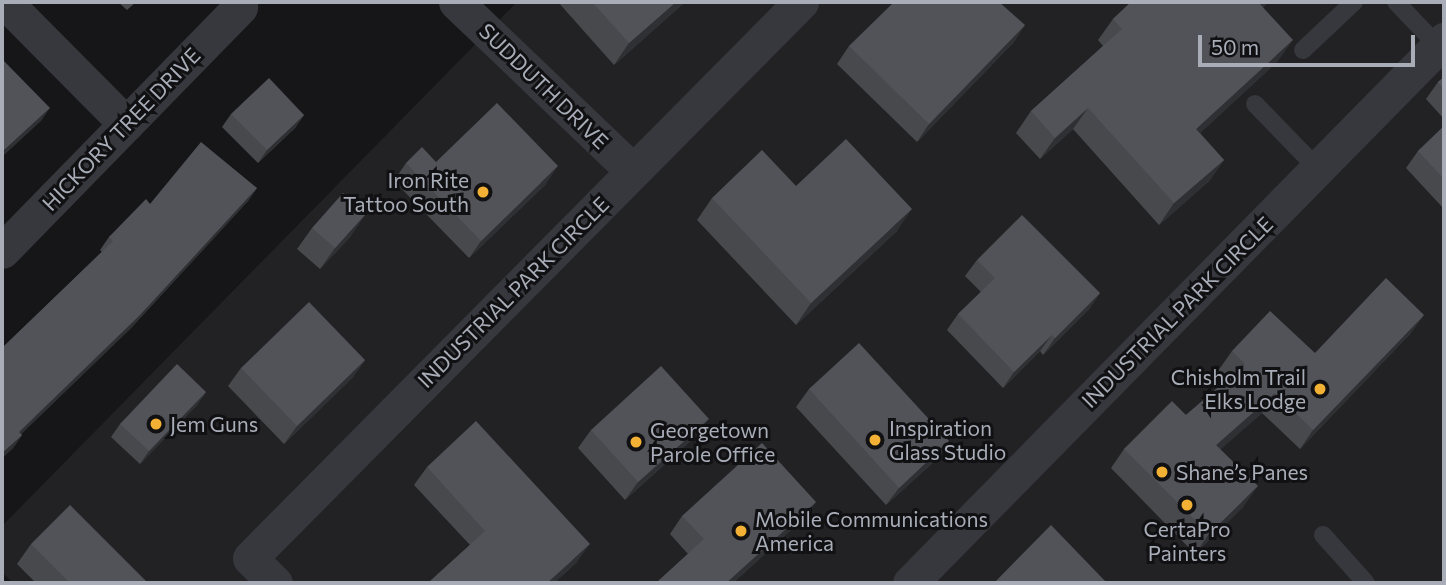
<!DOCTYPE html>
<meta charset="utf-8">
<style>
body{margin:0}
#map{position:relative;width:1446px;height:585px;overflow:hidden;background:#161618;font-family:Commissioner,sans-serif}
div>[style]{position:absolute}
.built>*{inset:0;background:#222225}
.lane>*{height:18px;margin:-9px;padding:0 9px;transform-origin:9px;border-radius:9px;background:#37383d}
.street>*{height:35px;margin:-17.5px;padding:0 17.5px;transform-origin:17.5px;border-radius:17.5px;background:#37383d}
.wall>*{inset:0;background:#47494d}
.shaded-wall>*{inset:0;background:#2f3033}
.building>*{inset:0;background:#525359}
.dots>*{width:19px;height:19px;translate:-50% -50%;box-sizing:border-box;border:4px solid #111113;border-radius:50%}
span{translate:-50% -50%;white-space:nowrap;text-align:center;line-height:1.15;-webkit-text-stroke:6px #111113;paint-order:stroke}
.street-label{font-size:21px;color:#a8adb8}
.poi-label{font-size:21px;color:#a8adb8}
.right{translate:-100% -50%;text-align:right}
.left{translate:0 -50%;text-align:left}
.frame{position:absolute;inset:0;border:4px solid #a8adb8;pointer-events:none}
.scale{position:absolute;left:1198px;top:35px;width:217px;height:32px;box-sizing:border-box;border:4px solid #a8adb8;border-top:0;padding-left:9px;font-size:21px;line-height:24px;white-space:nowrap;color:#a8adb8;-webkit-text-stroke:5px #111113;paint-order:stroke}
</style>
<div id="map">
<div class="built">
<div style="clip-path:polygon(517px 2px,1444px 2px,1444px 583px,13px 583px,2px 572px,2px 526px)"></div>
</div>
<div class="lane">
<div style="left:1396px;top:2px;width:61px;rotate:46.3deg"></div>
<div style="left:1303px;top:50px;width:70px;rotate:-43.3deg"></div>
<div style="left:1255px;top:104px;width:91px;rotate:45.9deg"></div>
<div style="left:1323px;top:535px;width:64px;rotate:48.1deg"></div>
</div>
<div class="street">
<div style="left:5px;top:2px;width:172px;rotate:45.2deg"></div>
<div style="left:456px;top:2px;width:245px;rotate:43.7deg"></div>
<div style="left:2px;top:251px;width:341px;rotate:-45.7deg"></div>
<div style="left:275px;top:583px;width:35px;rotate:-135deg"></div>
<div style="left:250px;top:558px;width:783px;rotate:-45.26deg"></div>
<div style="left:910px;top:583px;width:762px;rotate:-45.48deg"></div>
</div>
<div class="wall">
<div style="clip-path:polygon(118px 2px,136px 2px,127px 10px)"></div>
<div style="clip-path:polygon(558px 2px,685px 2px,614px 65px)"></div>
<div style="clip-path:polygon(1131px 2px,1268px 2px,1263px 7px,1278px 61px,1200px 133px,1224px 160px,1209px 181px,1159px 225px,1073px 129px,1040px 159px,1016px 133px,1031px 111px,1103px 46px,1098px 40px,1113px 19px)"></div>
<div style="clip-path:polygon(1025px 25px,1013px 43px,917px 142px,837px 64px,849px 46px)"></div>
<div style="clip-path:polygon(1444px 77px,1444px 119px,1426px 99px,1438px 82px)"></div>
<div style="clip-path:polygon(231px 114px,304px 115px,295px 128px,258px 163px,222px 127px)"></div>
<div style="clip-path:polygon(1444px 126px,1444px 209px,1406px 168px,1418px 151px)"></div>
<div style="clip-path:polygon(436px 162px,546px 184px,469px 258px,394px 181px,406px 163px)"></div>
<div style="clip-path:polygon(796px 186px,897px 231px,796px 325px,697px 220px,712px 198px)"></div>
<div style="clip-path:polygon(257px 188px,248px 201px,131px 328px,21px 434px,22px 435px,13px 448px,2px 458px,2px 348px,102px 252px,100px 250px,109px 237px,150px 204px)"></div>
<div style="clip-path:polygon(312px 228px,351px 236px,320px 269px,297px 249px)"></div>
<div style="clip-path:polygon(977px 260px,1100px 293px,1089px 309px,1043px 355px,1040px 351px,1003px 388px,947px 330px,958px 314px,981px 292px,965px 276px)"></div>
<div style="clip-path:polygon(1424px 315px,1410px 334px,1300px 449px,1262px 413px,1220px 449px,1244px 506px,1195px 554px,1111px 468px,1124px 449px,1186px 415px,1227px 380px,1218px 371px,1232px 351px,1315px 353px)"></div>
<div style="clip-path:polygon(365px 360px,353px 377px,284px 444px,228px 386px,241px 368px)"></div>
<div style="clip-path:polygon(809px 389px,937px 459px,886px 505px,796px 407px)"></div>
<div style="clip-path:polygon(206px 392px,197px 405px,140px 464px,111px 437px,120px 424px)"></div>
<div style="clip-path:polygon(591px 430px,696px 436px,625px 500px,578px 448px)"></div>
<div style="clip-path:polygon(427px 467px,577px 562px,554px 583px,428px 583px,470px 545px,414px 485px)"></div>
<div style="clip-path:polygon(816px 502px,803px 519px,733px 583px,656px 583px,688px 554px,670px 534px,682px 516px)"></div>
<div style="clip-path:polygon(31px 544px,148px 583px,36px 583px,17px 564px)"></div>
</div>
<div class="shaded-wall">
<div style="clip-path:polygon(676px 2px,685px 2px,614px 65px,629px 43px)"></div>
<div style="clip-path:polygon(1260px 2px,1268px 2px,1244px 24px)"></div>
<div style="clip-path:polygon(1025px 25px,1013px 43px,917px 142px,929px 124px)"></div>
<div style="clip-path:polygon(1293px 40px,1278px 61px,1181px 151px,1196px 129px)"></div>
<div style="clip-path:polygon(50px 108px,41px 121px,2px 157px,2px 152px)"></div>
<div style="clip-path:polygon(1088px 108px,1073px 129px,1040px 159px,1055px 138px)"></div>
<div style="clip-path:polygon(304px 115px,295px 128px,258px 163px,267px 150px)"></div>
<div style="clip-path:polygon(1224px 160px,1209px 181px,1159px 225px,1174px 203px)"></div>
<div style="clip-path:polygon(558px 166px,546px 184px,469px 258px,481px 241px)"></div>
<div style="clip-path:polygon(257px 188px,248px 201px,131px 328px,10px 445px,19px 432px)"></div>
<div style="clip-path:polygon(912px 209px,897px 231px,796px 325px,811px 303px)"></div>
<div style="clip-path:polygon(366px 214px,351px 236px,320px 269px,335px 248px)"></div>
<div style="clip-path:polygon(1100px 293px,1089px 309px,1043px 355px,1055px 338px)"></div>
<div style="clip-path:polygon(1424px 315px,1410px 334px,1300px 449px,1313px 430px)"></div>
<div style="clip-path:polygon(1052px 335px,1040px 351px,1003px 388px,1014px 372px)"></div>
<div style="clip-path:polygon(365px 360px,353px 377px,284px 444px,297px 426px)"></div>
<div style="clip-path:polygon(206px 392px,197px 405px,140px 464px,149px 451px)"></div>
<div style="clip-path:polygon(1275px 393px,1262px 413px,1203px 465px,1216px 445px)"></div>
<div style="clip-path:polygon(709px 419px,696px 436px,625px 500px,638px 482px)"></div>
<div style="clip-path:polygon(22px 435px,13px 448px,2px 458px,2px 453px)"></div>
<div style="clip-path:polygon(949px 441px,937px 459px,886px 505px,899px 488px)"></div>
<div style="clip-path:polygon(1258px 486px,1244px 506px,1195px 554px,1209px 534px)"></div>
<div style="clip-path:polygon(816px 502px,803px 519px,733px 583px,726px 583px)"></div>
<div style="clip-path:polygon(590px 544px,577px 562px,554px 583px,547px 583px)"></div>
</div>
<div class="building">
<div style="clip-path:polygon(592px 2px,676px 2px,629px 43px)"></div>
<div style="clip-path:polygon(894px 2px,999px 2px,1025px 25px,929px 124px,849px 46px)"></div>
<div style="clip-path:polygon(1131px 2px,1260px 2px,1259px 3px,1293px 40px,1196px 129px,1224px 160px,1174px 203px,1088px 108px,1055px 138px,1031px 111px,1122px 29px,1113px 19px)"></div>
<div style="clip-path:polygon(2px 59px,50px 108px,2px 152px)"></div>
<div style="clip-path:polygon(1444px 77px,1444px 89px,1438px 82px)"></div>
<div style="clip-path:polygon(269px 78px,304px 115px,267px 150px,231px 114px)"></div>
<div style="clip-path:polygon(497px 103px,558px 166px,481px 241px,406px 163px,422px 147px,436px 162px)"></div>
<div style="clip-path:polygon(1444px 126px,1444px 179px,1418px 151px)"></div>
<div style="clip-path:polygon(846px 139px,912px 209px,811px 303px,712px 198px,762px 150px,796px 186px)"></div>
<div style="clip-path:polygon(201px 142px,257px 188px,140px 315px,19px 432px,22px 435px,2px 453px,2px 348px,113px 241px,109px 237px,146px 199px,150px 204px)"></div>
<div style="clip-path:polygon(343px 193px,366px 214px,335px 248px,312px 228px)"></div>
<div style="clip-path:polygon(1022px 215px,1100px 293px,1055px 338px,1052px 335px,1014px 372px,958px 314px,995px 278px,977px 260px)"></div>
<div style="clip-path:polygon(1386px 278px,1424px 315px,1313px 430px,1275px 393px,1216px 445px,1258px 486px,1209px 534px,1124px 449px,1172px 401px,1186px 415px,1245px 364px,1232px 351px,1270px 311px,1315px 353px)"></div>
<div style="clip-path:polygon(309px 302px,365px 360px,297px 426px,241px 368px)"></div>
<div style="clip-path:polygon(859px 343px,949px 441px,899px 488px,809px 389px)"></div>
<div style="clip-path:polygon(177px 364px,206px 392px,149px 451px,120px 424px)"></div>
<div style="clip-path:polygon(661px 366px,709px 419px,638px 482px,591px 430px)"></div>
<div style="clip-path:polygon(476px 421px,590px 544px,547px 583px,428px 583px,485px 531px,427px 467px)"></div>
<div style="clip-path:polygon(762px 443px,816px 502px,726px 583px,656px 583px,704px 539px,682px 516px)"></div>
<div style="clip-path:polygon(70px 505px,148px 583px,70px 583px,31px 544px)"></div>
<div style="clip-path:polygon(1051px 525px,1107px 583px,994px 583px)"></div>
</div>
<div class="dots">
<div style="left:483px;top:192px;background:#f2b134"></div>
<div style="left:1320px;top:389px;background:#f2b134"></div>
<div style="left:156px;top:424px;background:#f2b134"></div>
<div style="left:875px;top:440px;background:#f2b134"></div>
<div style="left:636px;top:442px;background:#f2b134"></div>
<div style="left:1162px;top:472px;background:#f2b134"></div>
<div style="left:1187px;top:505px;background:#f2b134"></div>
<div style="left:741px;top:531px;background:#f2b134"></div>
</div>
<div class="street-label">
<span style="left:544px;top:86px;rotate:44deg">SUDDUTH DRIVE</span>
<span style="left:121px;top:129px;rotate:-46deg">HICKORY TREE DRIVE</span>
<span style="left:513px;top:292px;rotate:-45deg">INDUSTRIAL PARK CIRCLE</span>
<span style="left:1177px;top:312px;rotate:-45deg">INDUSTRIAL PARK CIRCLE</span>
</div>
<div class="poi-label">
<span class="right" style="left:469px;top:192px">Iron Rite<br>Tattoo South</span>
<span class="right" style="left:1306px;top:389px">Chisholm Trail<br>Elks Lodge</span>
<span class="left" style="left:170px;top:424px">Jem Guns</span>
<span class="left" style="left:889px;top:440px">Inspiration<br>Glass Studio</span>
<span class="left" style="left:650px;top:442px">Georgetown<br>Parole Office</span>
<span class="left" style="left:1176px;top:472px">Shane’s Panes</span>
<span class="left" style="left:755px;top:531px">Mobile Communications<br>America</span>
<span style="left:1187px;top:541px">CertaPro<br>Painters</span>
</div>
<div class="frame"></div>
<div class="scale">50 m</div>
</div>
